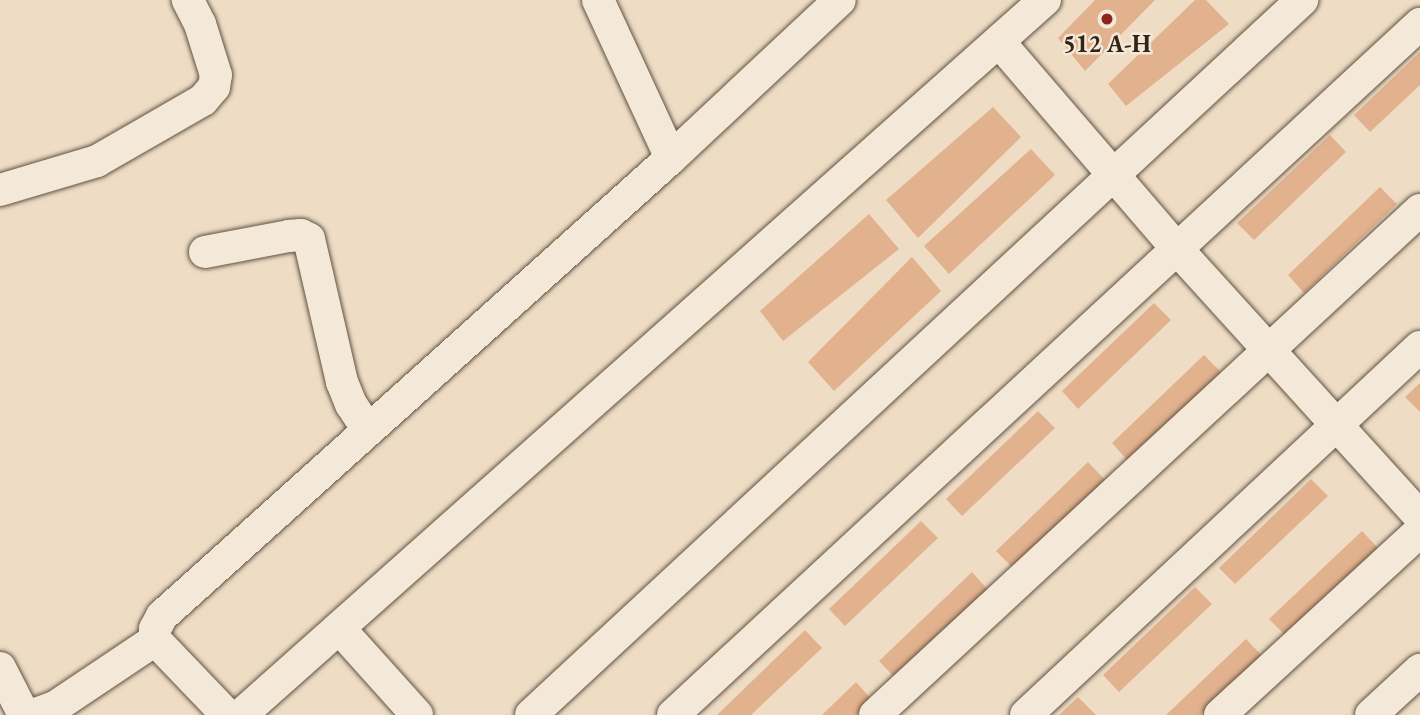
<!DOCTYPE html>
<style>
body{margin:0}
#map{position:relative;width:1420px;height:715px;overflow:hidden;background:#eeddc4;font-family:"EB Garamond",serif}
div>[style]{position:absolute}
.building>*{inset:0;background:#e2b18d}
.roads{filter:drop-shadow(0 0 2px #625243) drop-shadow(0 0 2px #625243)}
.minor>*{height:32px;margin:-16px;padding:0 16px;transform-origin:16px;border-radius:16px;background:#f4e9d9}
.dots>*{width:19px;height:19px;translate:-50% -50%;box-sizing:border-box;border:4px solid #f4e9d9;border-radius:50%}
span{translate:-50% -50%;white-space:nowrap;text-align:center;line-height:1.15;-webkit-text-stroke:5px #f4e9d9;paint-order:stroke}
.poi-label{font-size:24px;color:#342418;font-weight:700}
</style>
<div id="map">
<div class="building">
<div style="clip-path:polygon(1095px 0,1155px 0,1085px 71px,1058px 38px)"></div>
<div style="clip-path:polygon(1195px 0,1206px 0,1229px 24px,1126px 106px,1108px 84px)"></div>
<div style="clip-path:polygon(1420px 52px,1420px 85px,1370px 132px,1354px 115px)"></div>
<div style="clip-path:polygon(993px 107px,1021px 137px,918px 238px,886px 200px)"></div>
<div style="clip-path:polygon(1330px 135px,1346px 152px,1254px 240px,1237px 223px)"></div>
<div style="clip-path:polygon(1031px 149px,1055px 175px,949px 274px,924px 246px)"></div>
<div style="clip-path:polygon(1380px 187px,1397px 204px,1304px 293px,1288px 275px)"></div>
<div style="clip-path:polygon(869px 214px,899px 249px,783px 341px,760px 311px)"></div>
<div style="clip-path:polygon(912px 257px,941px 291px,834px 391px,808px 362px)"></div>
<div style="clip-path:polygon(1154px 303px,1171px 320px,1078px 409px,1062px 391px)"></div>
<div style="clip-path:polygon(1204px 355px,1221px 372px,1128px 461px,1112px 443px)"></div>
<div style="clip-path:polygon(1420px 383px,1420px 412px,1405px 397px)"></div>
<div style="clip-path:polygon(1038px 411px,1055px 428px,962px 516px,946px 499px)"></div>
<div style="clip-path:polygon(1088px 462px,1105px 480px,1013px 568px,996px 551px)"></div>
<div style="clip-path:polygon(1311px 479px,1328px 496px,1235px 584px,1219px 568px)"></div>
<div style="clip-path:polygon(921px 521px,938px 538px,845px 626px,829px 609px)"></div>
<div style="clip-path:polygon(1362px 531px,1378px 548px,1286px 636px,1269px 619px)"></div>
<div style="clip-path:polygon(972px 572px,988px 590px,895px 678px,879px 661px)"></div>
<div style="clip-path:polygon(1195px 587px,1212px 604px,1119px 692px,1103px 675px)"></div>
<div style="clip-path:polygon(805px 630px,822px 648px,751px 715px,717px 715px)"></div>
<div style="clip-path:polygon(1246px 639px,1262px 656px,1200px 715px,1166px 715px)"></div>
<div style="clip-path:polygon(856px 682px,872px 700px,856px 715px,822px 715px)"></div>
<div style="clip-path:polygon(1078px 697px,1096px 715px,1059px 715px)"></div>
</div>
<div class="roads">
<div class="minor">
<div style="left:598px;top:0;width:174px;rotate:65.2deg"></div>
<div style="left:1000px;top:43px;width:273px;rotate:49.3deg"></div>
<div style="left:1178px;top:250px;width:360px;rotate:47.8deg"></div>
<div style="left:0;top:190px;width:101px;rotate:-16.6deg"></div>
<div style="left:97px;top:161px;width:122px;rotate:-29.9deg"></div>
<div style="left:203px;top:100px;width:17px;rotate:-50deg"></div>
<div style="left:214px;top:87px;width:12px;rotate:-81deg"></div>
<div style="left:216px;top:75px;width:53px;rotate:-107.4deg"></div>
<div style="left:200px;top:24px;width:27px;rotate:-117deg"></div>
<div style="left:205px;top:252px;width:86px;rotate:-10.8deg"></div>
<div style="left:289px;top:236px;width:12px;rotate:-5deg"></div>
<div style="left:301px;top:235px;width:9px;rotate:27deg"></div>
<div style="left:309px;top:239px;width:147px;rotate:77deg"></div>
<div style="left:342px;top:382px;width:24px;rotate:68deg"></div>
<div style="left:351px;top:404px;width:31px;rotate:57deg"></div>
<div style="left:339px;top:628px;width:117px;rotate:48.1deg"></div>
<div style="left:0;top:668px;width:46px;rotate:62.9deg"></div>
<div style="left:21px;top:709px;width:13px;rotate:29deg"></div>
<div style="left:33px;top:715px;width:23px;rotate:-20deg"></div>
<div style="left:55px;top:707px;width:120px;rotate:-33.8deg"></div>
<div style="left:227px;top:715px;width:104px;rotate:-133.8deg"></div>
<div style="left:155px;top:640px;width:11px;rotate:-90deg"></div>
<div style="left:155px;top:629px;width:15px;rotate:-62deg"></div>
<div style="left:162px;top:616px;width:685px;rotate:-41.98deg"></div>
<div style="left:671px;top:158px;width:231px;rotate:-43.1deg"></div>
<div style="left:241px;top:715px;width:1076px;rotate:-41.65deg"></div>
<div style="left:531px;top:715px;width:1052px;rotate:-42.84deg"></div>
<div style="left:673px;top:715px;width:1018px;rotate:-42.77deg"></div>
<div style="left:875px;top:715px;width:743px;rotate:-42.82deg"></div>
<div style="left:1026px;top:715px;width:539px;rotate:-43.05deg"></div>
<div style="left:1220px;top:715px;width:272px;rotate:-42.6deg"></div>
<div style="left:1371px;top:715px;width:67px;rotate:-42.6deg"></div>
</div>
</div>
<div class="dots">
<div style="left:1107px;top:19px;background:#8f2418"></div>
</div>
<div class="poi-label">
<span style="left:1107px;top:44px">512 A-H</span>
</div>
</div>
